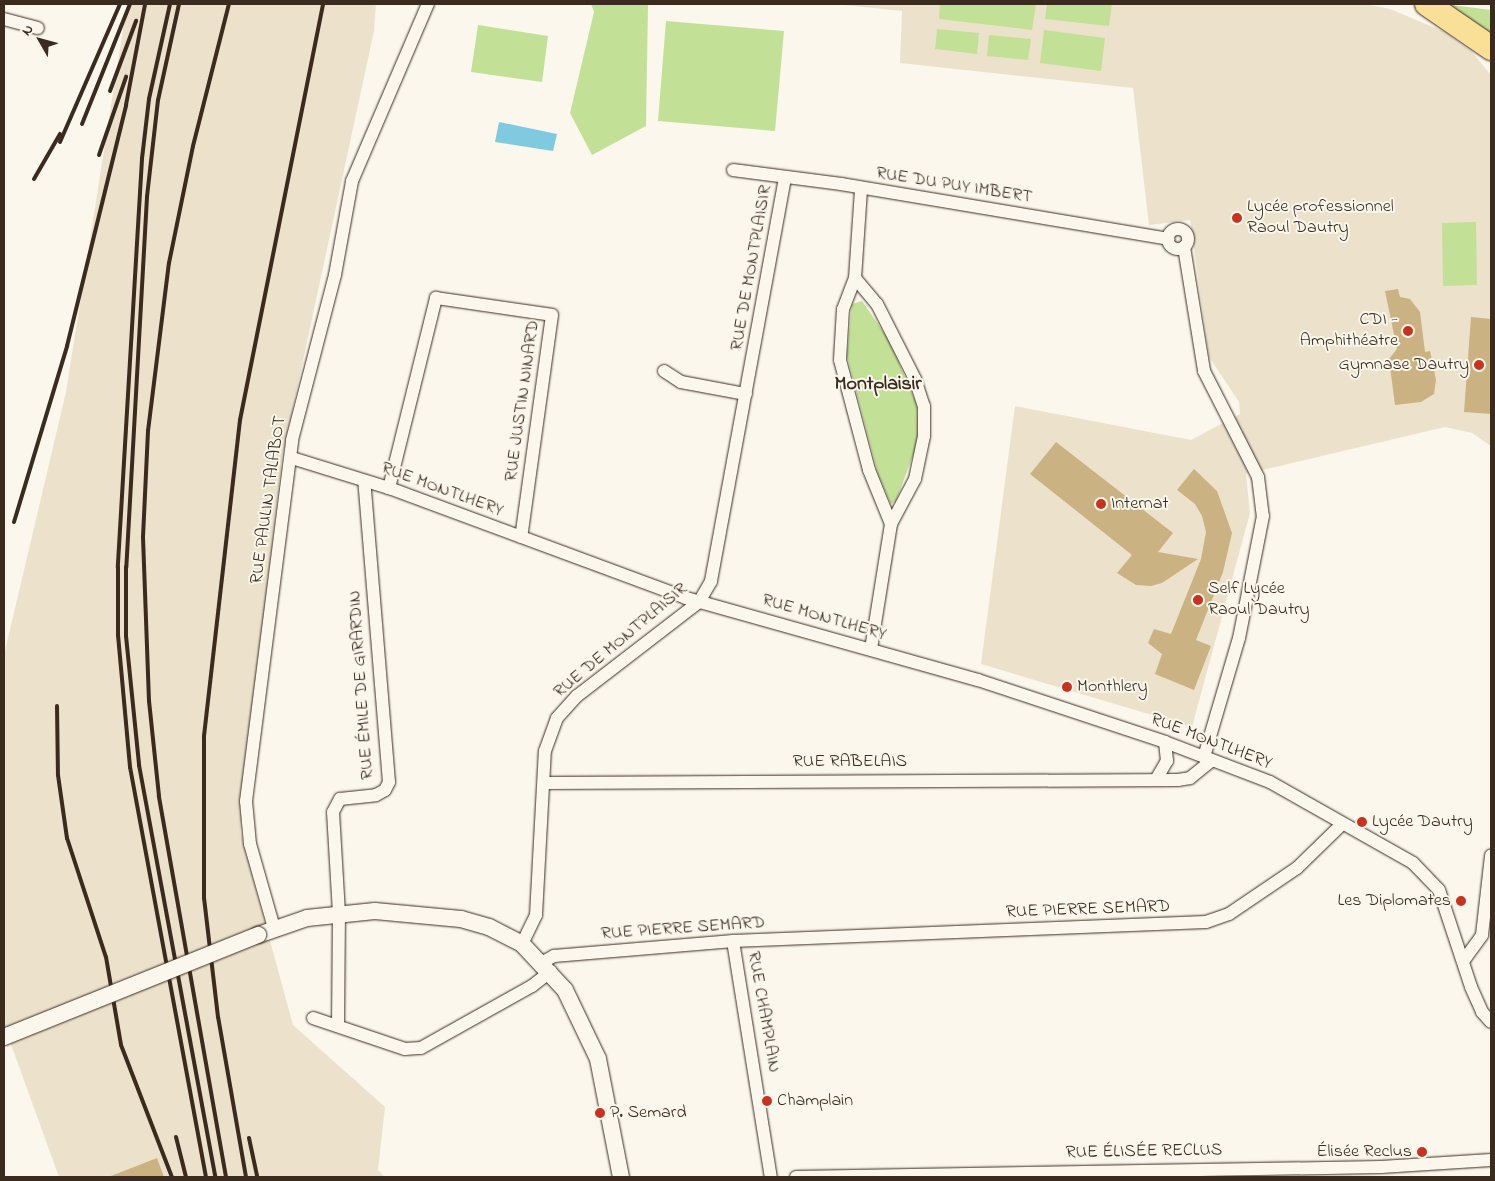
<!DOCTYPE html>
<meta charset="utf-8">
<style>
body{margin:0}
#map{position:relative;width:1495px;height:1181px;overflow:hidden;background:#fbf7ec;font-family:"Indie Flower",sans-serif}
div>[style]{position:absolute}
.built>*{inset:0;background:#ece2cc}
.green>*{inset:0;background:#c3e097}
.water>*{inset:0;background:#80cae0}
.building>*{inset:0;background:#cab282}
.roads{filter:drop-shadow(0 0 1px #3b2a1e) drop-shadow(0 0 1px #3b2a1e)}
.minor>*{height:12px;margin:-6px;padding:0 6px;transform-origin:6px;border-radius:6px;background:#fbf7ec}
.minor>.ring{margin:-6px;padding:0;box-sizing:content-box;background:none;border:12px solid #fbf7ec;border-radius:50%}
.tertiary>*{height:16px;margin:-8px;padding:0 8px;transform-origin:8px;border-radius:8px;background:#fbf7ec}
.motorway>*{height:24px;margin:-12px;padding:0 12px;transform-origin:12px;border-radius:12px;background:#fadf96}
.rail>*{height:4px;margin:-2px;padding:0 2px;transform-origin:2px;border-radius:2px;background:#3b2a1e}
.bridges{filter:drop-shadow(0 0 1px #3b2a1e) drop-shadow(0 0 1px #3b2a1e)}
.tertiary-bridge>*{height:16px;margin:-8px;padding:0 8px;transform-origin:8px;border-radius:8px;background:#fbf7ec}
.dots>*{width:14px;height:14px;translate:-50% -50%;box-sizing:border-box;border:2px solid #fbf7ec;border-radius:50%}
span{translate:-50% -50%;white-space:nowrap;text-align:center;line-height:1.15;-webkit-text-stroke:4px #fbf7ec;paint-order:stroke}
.street-label{font-size:18px;color:#3b2a1e}
.poi-label{font-size:18px;color:#3b2a1e}
.left{translate:0 -50%;text-align:left}
.right{translate:-100% -50%;text-align:right}
.quarter-label{font-size:20px;color:#3b2a1e;font-weight:700}
.frame{position:absolute;inset:0;border:5px solid #3b2a1e;pointer-events:none}
.north{position:absolute;left:15px;top:15px;width:50px;height:50px;-webkit-text-stroke:4px #fbf7ec;paint-order:stroke;rotate:308deg;font-size:14px;font-weight:700;line-height:20px;text-align:center;color:#3b2a1e}
.north::after{content:'';display:block;margin:auto;width:18px;height:22px;background:#3b2a1e;clip-path:polygon(50% 0,100% 100%,50% 72%,0 100%)}
</style>
<div id="map">
<div class="built">
<div style="clip-path:polygon(127px 4px,376px 4px,374px 31px,282px 458px,240px 831px,293px 1025px,385px 1107px,378px 1170px,385px 1177px,59px 1177px,4px 1025px,4px 655px,66px 392px)"></div>
<div style="clip-path:polygon(834px 4px,1365px 4px,1390px 9px,1445px 32px,1472px 52px,1491px 75px,1491px 446px,1472px 433px,1445px 427px,1246px 474px,1250px 513px,1192px 727px,981px 664px,1015px 406px,1191px 440px,1240px 414px,1239px 402px,1209px 357px,1190px 220px,1149px 225px,1133px 88px,900px 63px,902px 11px)"></div>
</div>
<div class="green">
<div style="clip-path:polygon(591px 4px,648px 4px,646px 126px,592px 155px,570px 113px,594px 12px)"></div>
<div style="clip-path:polygon(940px 4px,1036px 4px,1032px 30px,939px 19px)"></div>
<div style="clip-path:polygon(1047px 4px,1112px 4px,1109px 26px,1045px 19px)"></div>
<div style="clip-path:polygon(1444px 4px,1491px 10px,1491px 39px)"></div>
<div style="clip-path:polygon(666px 21px,784px 31px,775px 131px,658px 121px)"></div>
<div style="clip-path:polygon(478px 25px,548px 36px,542px 82px,471px 72px)"></div>
<div style="clip-path:polygon(937px 29px,979px 33px,977px 54px,935px 49px)"></div>
<div style="clip-path:polygon(1044px 30px,1105px 38px,1101px 71px,1040px 63px)"></div>
<div style="clip-path:polygon(989px 35px,1031px 39px,1028px 60px,987px 56px)"></div>
<div style="clip-path:polygon(1476px 222px,1477px 285px,1443px 286px,1442px 223px)"></div>
<div style="clip-path:polygon(862px 301px,889px 340px,917px 405px,918px 442px,896px 501px,891px 504px,878px 474px,847px 356px,852px 304px)"></div>
</div>
<div class="water">
<div style="clip-path:polygon(499px 122px,557px 134px,553px 151px,495px 142px)"></div>
</div>
<div class="building">
<div style="clip-path:polygon(1398px 289px,1400px 297px,1410px 299px,1420px 312px,1425px 352px,1430px 351px,1436px 380px,1434px 394px,1421px 402px,1395px 405px,1389px 359px,1397px 349px,1385px 291px)"></div>
<div style="clip-path:polygon(1471px 317px,1491px 319px,1491px 414px,1464px 412px)"></div>
<div style="clip-path:polygon(1056px 442px,1173px 533px,1158px 552px,1198px 559px,1162px 583px,1151px 586px,1136px 585px,1117px 573px,1132px 555px,1030px 474px)"></div>
<div style="clip-path:polygon(1194px 469px,1217px 491px,1232px 533px,1223px 572px,1196px 640px,1211px 646px,1194px 690px,1155px 674px,1162px 654px,1148px 643px,1154px 629px,1171px 634px,1201px 559px,1206px 532px,1202px 516px,1195px 504px,1177px 490px)"></div>
<div style="clip-path:polygon(157px 1158px,164px 1177px,111px 1177px,111px 1176px)"></div>
</div>
<div class="roads">
<div class="minor">
<div style="left:4px;top:19px;width:35px;rotate:15deg"></div>
<div style="left:733px;top:170px;width:109px;rotate:7.4deg"></div>
<div style="left:841px;top:184px;width:332px;rotate:9.5deg"></div>
<div style="left:861px;top:190px;width:88px;rotate:93.9deg"></div>
<div style="left:855px;top:278px;width:33px;rotate:111deg"></div>
<div style="left:843px;top:309px;width:51px;rotate:93.4deg"></div>
<div style="left:840px;top:360px;width:114px;rotate:75.2deg"></div>
<div style="left:869px;top:470px;width:58px;rotate:67.8deg"></div>
<div class="ring" style="left:1168px;top:229px;width:8px;height:8px"></div>
<div style="left:1184px;top:247px;width:126px;rotate:80.8deg"></div>
<div style="left:1204px;top:371px;width:119px;rotate:63deg"></div>
<div style="left:1258px;top:477px;width:39px;rotate:83deg"></div>
<div style="left:1263px;top:516px;width:124px;rotate:101.1deg"></div>
<div style="left:1239px;top:638px;width:124px;rotate:106.4deg"></div>
<div style="left:855px;top:278px;width:34px;rotate:50deg"></div>
<div style="left:877px;top:304px;width:84px;rotate:63.1deg"></div>
<div style="left:915px;top:379px;width:28px;rotate:72deg"></div>
<div style="left:924px;top:406px;width:30px;rotate:90deg"></div>
<div style="left:924px;top:436px;width:44px;rotate:101.8deg"></div>
<div style="left:915px;top:479px;width:51px;rotate:118.1deg"></div>
<div style="left:891px;top:524px;width:127px;rotate:99.1deg"></div>
<div style="left:664px;top:371px;width:20px;rotate:33deg"></div>
<div style="left:681px;top:382px;width:66px;rotate:10.5deg"></div>
<div style="left:292px;top:458px;width:102px;rotate:17.2deg"></div>
<div style="left:389px;top:488px;width:317px;rotate:20.3deg"></div>
<div style="left:686px;top:598px;width:303px;rotate:15.7deg"></div>
<div style="left:978px;top:680px;width:197px;rotate:18.3deg"></div>
<div style="left:1165px;top:742px;width:112px;rotate:20.9deg"></div>
<div style="left:1270px;top:782px;width:164px;rotate:29.5deg"></div>
<div style="left:1413px;top:863px;width:37px;rotate:46deg"></div>
<div style="left:1439px;top:890px;width:102px;rotate:71.7deg"></div>
<div style="left:1471px;top:987px;width:27px;rotate:66deg"></div>
<div style="left:1482px;top:1012px;width:13px;rotate:48deg"></div>
<div style="left:389px;top:488px;width:196px;rotate:-76.1deg"></div>
<div style="left:436px;top:298px;width:117px;rotate:8.3deg"></div>
<div style="left:552px;top:315px;width:224px;rotate:97.9deg"></div>
<div style="left:1157px;top:778px;width:20px;rotate:-60deg"></div>
<div style="left:1167px;top:761px;width:19px;rotate:-96deg"></div>
<div style="left:544px;top:783px;width:634px;rotate:-0.27deg"></div>
<div style="left:1178px;top:780px;width:12px;rotate:-9deg"></div>
<div style="left:1190px;top:778px;width:28px;rotate:-39deg"></div>
<div style="left:274px;top:928px;width:87px;rotate:-105.9deg"></div>
<div style="left:250px;top:844px;width:43px;rotate:-95.3deg"></div>
<div style="left:246px;top:801px;width:364px;rotate:-82.7deg"></div>
<div style="left:292px;top:440px;width:171px;rotate:-75.4deg"></div>
<div style="left:335px;top:275px;width:96px;rotate:-79.7deg"></div>
<div style="left:352px;top:181px;width:193px;rotate:-66.8deg"></div>
<div style="left:733px;top:941px;width:239px;rotate:80.9deg"></div>
<div style="left:522px;top:944px;width:32px;rotate:-64deg"></div>
<div style="left:536px;top:915px;width:164px;rotate:-86.9deg"></div>
<div style="left:545px;top:751px;width:35px;rotate:-70deg"></div>
<div style="left:557px;top:718px;width:30px;rotate:-48deg"></div>
<div style="left:577px;top:696px;width:154px;rotate:-37.6deg"></div>
<div style="left:699px;top:602px;width:24px;rotate:-60deg"></div>
<div style="left:711px;top:581px;width:410px;rotate:-79.6deg"></div>
<div style="left:1464px;top:960px;width:31px;rotate:-54deg"></div>
<div style="left:1482px;top:935px;width:80px;rotate:-83.5deg"></div>
<div style="left:543px;top:962px;width:13px;rotate:-29deg"></div>
<div style="left:554px;top:956px;width:180px;rotate:-4.8deg"></div>
<div style="left:733px;top:941px;width:473px;rotate:-2.3deg"></div>
<div style="left:1206px;top:922px;width:24px;rotate:-19deg"></div>
<div style="left:1229px;top:914px;width:82px;rotate:-34.1deg"></div>
<div style="left:1297px;top:868px;width:62px;rotate:-44.3deg"></div>
<div style="left:313px;top:1018px;width:97px;rotate:18.6deg"></div>
<div style="left:405px;top:1049px;width:16px;rotate:-4deg"></div>
<div style="left:421px;top:1048px;width:127px;rotate:-29.2deg"></div>
<div style="left:532px;top:986px;width:24px;rotate:-38deg"></div>
<div style="left:338px;top:1026px;width:113px;rotate:-89.5deg"></div>
<div style="left:339px;top:913px;width:101px;rotate:-93.4deg"></div>
<div style="left:333px;top:812px;width:15px;rotate:-62deg"></div>
<div style="left:340px;top:799px;width:36px;rotate:-6deg"></div>
<div style="left:376px;top:795px;width:10px;rotate:-29deg"></div>
<div style="left:385px;top:790px;width:9px;rotate:-63deg"></div>
<div style="left:389px;top:782px;width:302px;rotate:-94.7deg"></div>
<div style="left:796px;top:1177px;width:585px;rotate:-0.98deg"></div>
<div style="left:1381px;top:1167px;width:110px;rotate:-3.6deg"></div>
</div>
<div class="tertiary">
<div style="left:258px;top:935px;width:52px;rotate:-19.1deg"></div>
<div style="left:307px;top:918px;width:68px;rotate:-5.9deg"></div>
<div style="left:375px;top:911px;width:86px;rotate:5.3deg"></div>
<div style="left:461px;top:919px;width:29px;rotate:16deg"></div>
<div style="left:489px;top:927px;width:37px;rotate:27deg"></div>
<div style="left:522px;top:944px;width:63px;rotate:46.9deg"></div>
<div style="left:565px;top:990px;width:76px;rotate:64.4deg"></div>
<div style="left:598px;top:1059px;width:120px;rotate:79deg"></div>
</div>
<div class="motorway">
<div style="left:1427px;top:4px;width:78px;rotate:34.5deg"></div>
</div>
</div>
<div class="rail">
<div style="left:170px;top:4px;width:97px;rotate:102.5deg"></div>
<div style="left:149px;top:99px;width:60px;rotate:96.7deg"></div>
<div style="left:142px;top:159px;width:409px;rotate:93.4deg"></div>
<div style="left:118px;top:567px;width:68px;rotate:90deg"></div>
<div style="left:118px;top:635px;width:133px;rotate:84.8deg"></div>
<div style="left:130px;top:767px;width:417px;rotate:79.5deg"></div>
<div style="left:179px;top:4px;width:98px;rotate:102.3deg"></div>
<div style="left:158px;top:100px;width:98px;rotate:96.5deg"></div>
<div style="left:147px;top:197px;width:371px;rotate:93.2deg"></div>
<div style="left:126px;top:567px;width:69px;rotate:90deg"></div>
<div style="left:126px;top:636px;width:130px;rotate:84.2deg"></div>
<div style="left:139px;top:765px;width:419px;rotate:79.5deg"></div>
<div style="left:110px;top:91px;width:75px;rotate:-69.6deg"></div>
<div style="left:82px;top:124px;width:129px;rotate:-68.2deg"></div>
<div style="left:60px;top:142px;width:150px;rotate:-66.5deg"></div>
<div style="left:99px;top:155px;width:83px;rotate:-70.9deg"></div>
<div style="left:34px;top:179px;width:52px;rotate:-60deg"></div>
<div style="left:14px;top:522px;width:184px;rotate:-73.2deg"></div>
<div style="left:67px;top:346px;width:248px;rotate:-76.2deg"></div>
<div style="left:126px;top:105px;width:103px;rotate:-79.3deg"></div>
<div style="left:57px;top:706px;width:69px;rotate:89.2deg"></div>
<div style="left:58px;top:775px;width:64px;rotate:81.9deg"></div>
<div style="left:67px;top:838px;width:125px;rotate:71.9deg"></div>
<div style="left:106px;top:957px;width:89px;rotate:80.3deg"></div>
<div style="left:121px;top:1045px;width:142px;rotate:68.9deg"></div>
<div style="left:176px;top:1137px;width:41px;rotate:76deg"></div>
<div style="left:249px;top:1138px;width:40px;rotate:78deg"></div>
<div style="left:226px;top:1177px;width:387px;rotate:-100deg"></div>
<div style="left:159px;top:796px;width:96px;rotate:-96deg"></div>
<div style="left:149px;top:701px;width:164px;rotate:-92.1deg"></div>
<div style="left:143px;top:537px;width:106px;rotate:-87.3deg"></div>
<div style="left:148px;top:431px;width:169px;rotate:-82.9deg"></div>
<div style="left:169px;top:263px;width:119px;rotate:-78.4deg"></div>
<div style="left:193px;top:146px;width:146px;rotate:-75.8deg"></div>
<div style="left:246px;top:1177px;width:162px;rotate:-99.9deg"></div>
<div style="left:218px;top:1017px;width:120px;rotate:-96.7deg"></div>
<div style="left:204px;top:898px;width:162px;rotate:-90deg"></div>
<div style="left:204px;top:736px;width:318px;rotate:-83.5deg"></div>
<div style="left:240px;top:420px;width:424px;rotate:-78.7deg"></div>
</div>
<div class="bridges">
<div class="tertiary-bridge">
<div style="left:4px;top:1037px;width:274px;rotate:-21.9deg"></div>
</div>
</div>
<div class="dots">
<div style="left:1237px;top:218px;background:#c8321e"></div>
<div style="left:1408px;top:331px;background:#c8321e"></div>
<div style="left:1479px;top:365px;background:#c8321e"></div>
<div style="left:1101px;top:504px;background:#c8321e"></div>
<div style="left:1198px;top:600px;background:#c8321e"></div>
<div style="left:1067px;top:687px;background:#c8321e"></div>
<div style="left:1362px;top:822px;background:#c8321e"></div>
<div style="left:1461px;top:901px;background:#c8321e"></div>
<div style="left:767px;top:1101px;background:#c8321e"></div>
<div style="left:600px;top:1113px;background:#c8321e"></div>
<div style="left:1422px;top:1152px;background:#c8321e"></div>
</div>
<div class="street-label">
<span style="left:954px;top:186px;rotate:9deg">RUE DU PUY IMBERT</span>
<span style="left:752px;top:268px;rotate:-80deg">RUE DE MONTPLAISIR</span>
<span style="left:523px;top:401px;rotate:-82deg">RUE JUSTIN NINARD</span>
<span style="left:442px;top:490px;rotate:20deg">RUE MONTLHERY</span>
<span style="left:269px;top:500px;rotate:-82deg">RUE PAULIN TALABOT</span>
<span style="left:824px;top:618px;rotate:16deg">RUE MONTLHERY</span>
<span style="left:621px;top:641px;rotate:-40deg">RUE DE MONTPLAISIR</span>
<span style="left:362px;top:685px;rotate:-94deg">RUE ÉMILE DE GIRARDIN</span>
<span style="left:1211px;top:742px;rotate:21deg">RUE MONTLHERY</span>
<span style="left:850px;top:762px">RUE RABELAIS</span>
<span style="left:1088px;top:910px;rotate:-2deg">RUE PIERRE SEMARD</span>
<span style="left:683px;top:929px;rotate:-4deg">RUE PIERRE SEMARD</span>
<span style="left:763px;top:1012px;rotate:80deg">RUE CHAMPLAIN</span>
<span style="left:1144px;top:1152px;rotate:-1deg">RUE ÉLISÉE RECLUS</span>
</div>
<div class="poi-label">
<span class="left" style="left:1247px;top:218px">Lycée professionnel<br>Raoul Dautry</span>
<span class="right" style="left:1398px;top:331px">CDI -<br>Amphithéatre</span>
<span class="right" style="left:1469px;top:365px">Gymnase Dautry</span>
<span class="left" style="left:1111px;top:504px">Internat</span>
<span class="left" style="left:1208px;top:600px">Self Lycée<br>Raoul Dautry</span>
<span class="left" style="left:1077px;top:687px">Monthlery</span>
<span class="left" style="left:1372px;top:822px">Lycée Dautry</span>
<span class="right" style="left:1451px;top:901px">Les Diplomates</span>
<span class="left" style="left:777px;top:1101px">Champlain</span>
<span class="left" style="left:610px;top:1113px">P. Semard</span>
<span class="right" style="left:1412px;top:1152px">Élisée Reclus</span>
</div>
<div class="quarter-label">
<span style="left:878px;top:384px">Montplaisir</span>
</div>
<div class="frame"></div>
<div class="north">N</div>
</div>
